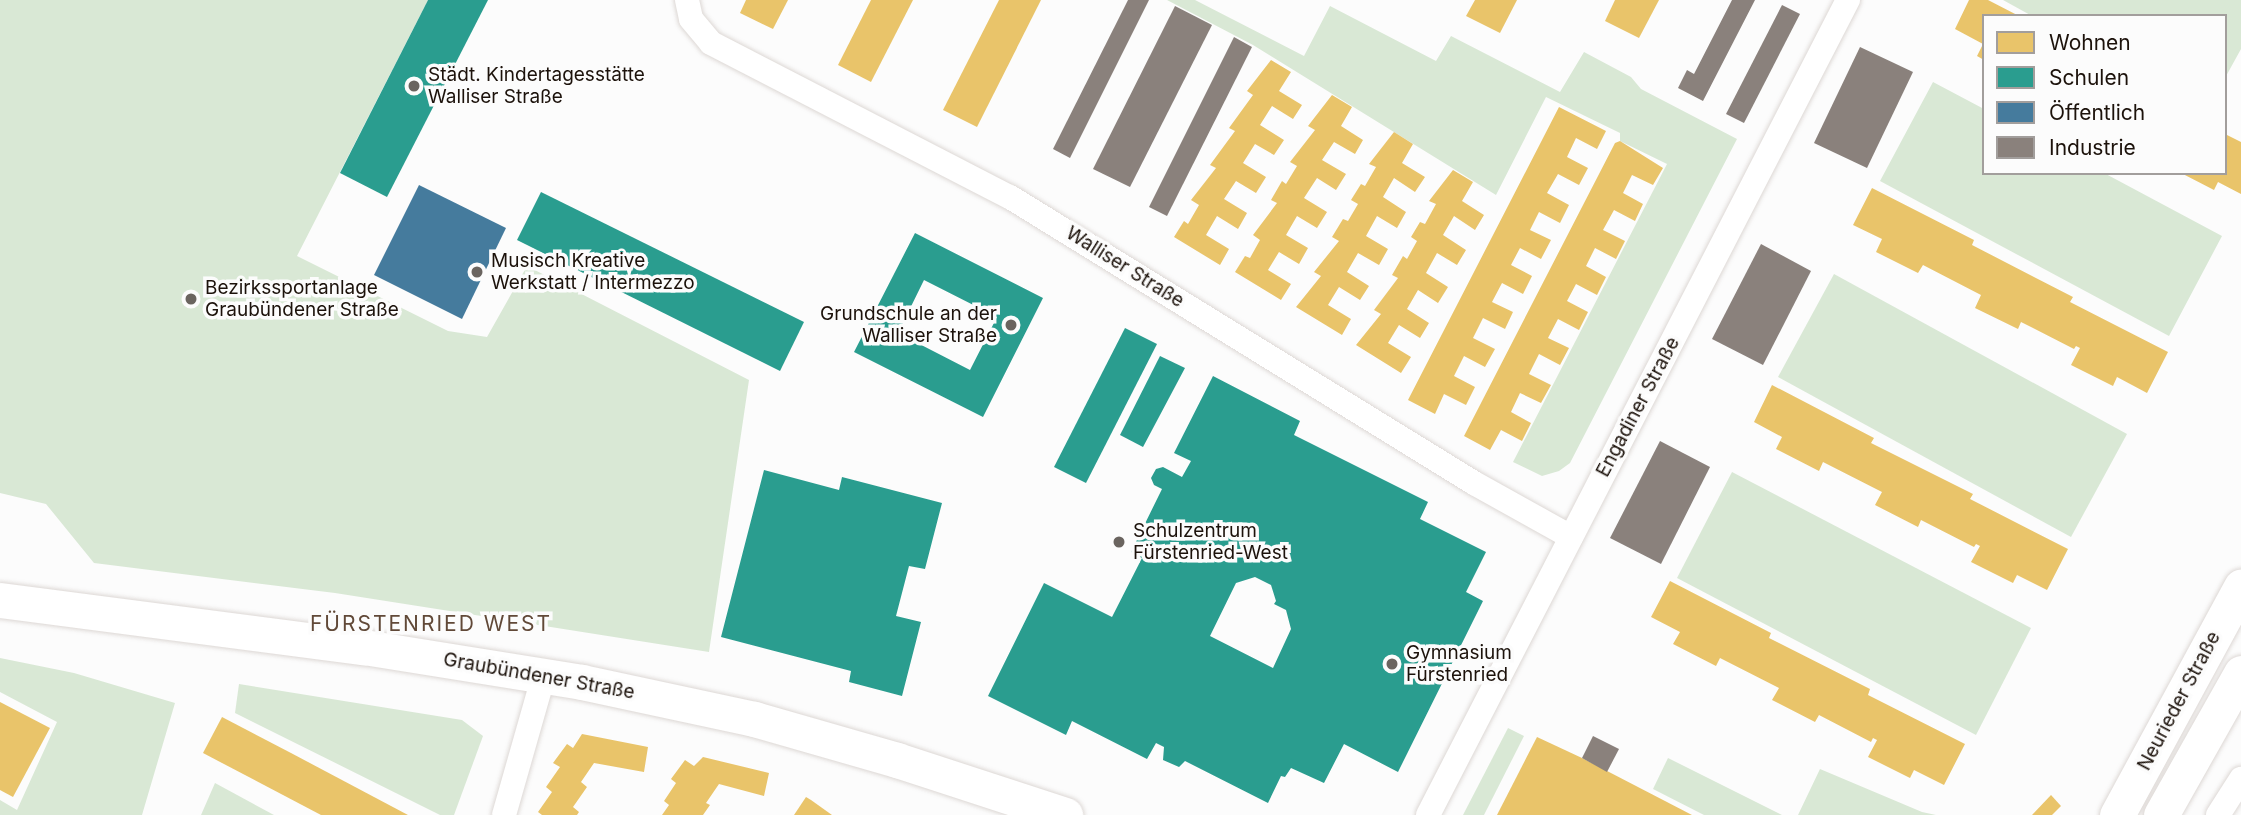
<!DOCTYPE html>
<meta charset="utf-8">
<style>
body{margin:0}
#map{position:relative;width:2241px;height:815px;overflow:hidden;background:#fcfcfc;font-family:Inter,sans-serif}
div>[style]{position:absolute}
.green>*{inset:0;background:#d9e8d5}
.homes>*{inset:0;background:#e9c46a}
.schools>*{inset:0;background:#2a9d8f}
.public>*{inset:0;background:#457b9d}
.industry>*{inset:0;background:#8a817c}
.roads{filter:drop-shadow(0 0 2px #ddd8d5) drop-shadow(0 0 2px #ddd8d5)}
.street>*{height:24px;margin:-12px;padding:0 12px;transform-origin:12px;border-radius:12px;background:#fff}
.secondary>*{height:35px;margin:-17.5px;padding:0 17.5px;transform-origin:17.5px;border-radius:17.5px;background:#fff}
.dots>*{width:19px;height:19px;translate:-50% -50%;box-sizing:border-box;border:4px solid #fcfcfc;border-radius:50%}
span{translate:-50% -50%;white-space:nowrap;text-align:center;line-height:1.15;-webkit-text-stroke:7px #fcfcfc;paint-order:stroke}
.poi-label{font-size:19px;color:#1c120b}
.left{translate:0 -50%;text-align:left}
.right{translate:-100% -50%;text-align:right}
.street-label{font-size:19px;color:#1c120b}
.neighbourhood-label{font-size:21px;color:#614938;letter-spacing:2px}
.legend{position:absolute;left:1982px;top:14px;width:245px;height:161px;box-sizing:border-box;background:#fcfcfc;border:2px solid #a29e9c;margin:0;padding:9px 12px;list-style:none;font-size:21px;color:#1c120b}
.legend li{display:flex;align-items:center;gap:14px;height:35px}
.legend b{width:35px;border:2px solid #a29e9c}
</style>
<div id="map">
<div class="green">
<div style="clip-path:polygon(0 0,428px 0,297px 256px,448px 331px,487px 337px,527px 266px,749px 380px,709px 652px,335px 593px,94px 563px,46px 504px,0 493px)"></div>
<div style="clip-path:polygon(1167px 0,1195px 0,1304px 56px,1330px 6px,1436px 61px,1451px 36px,1560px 92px,1584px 52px,1631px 77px,1641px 89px,1737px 139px,1570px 463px,1559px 471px,1542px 476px,1513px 462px,1667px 164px,1620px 141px,1620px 133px,1546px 97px,1496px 195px,1253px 45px)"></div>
<div style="clip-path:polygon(2003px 0,2241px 0,2241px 49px,2225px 78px,2225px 16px,2032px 16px)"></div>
<div style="clip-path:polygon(1933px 82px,1984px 109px,1984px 173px,2104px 173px,2222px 236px,2169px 336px,1880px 181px)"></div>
<div style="clip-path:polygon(1834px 274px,2127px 434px,2071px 537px,1778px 377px)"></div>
<div style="clip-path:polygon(1732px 472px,2031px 628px,1976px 735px,1677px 578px)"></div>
<div style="clip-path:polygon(0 658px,74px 673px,175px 703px,142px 815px,0 815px,0 800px,17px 810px,57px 722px,0 692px)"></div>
<div style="clip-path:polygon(239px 684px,462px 720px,483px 736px,454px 815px,440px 815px,235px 713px)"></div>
<div style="clip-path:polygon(1508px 728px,1524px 736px,1484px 815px,1463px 815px)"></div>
<div style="clip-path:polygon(1668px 758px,1782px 815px,1704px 815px,1653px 789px)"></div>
<div style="clip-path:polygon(1820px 769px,1922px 812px,1936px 815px,1798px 815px)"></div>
<div style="clip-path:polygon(215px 783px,274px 815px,201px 815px)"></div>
</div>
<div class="homes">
<div style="clip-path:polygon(746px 0,788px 0,773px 29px,740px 13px)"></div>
<div style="clip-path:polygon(871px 0,913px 0,871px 82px,838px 65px)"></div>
<div style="clip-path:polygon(999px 0,1041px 0,977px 127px,943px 110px)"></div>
<div style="clip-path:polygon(1475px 0,1517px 0,1500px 33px,1466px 16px)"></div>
<div style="clip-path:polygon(1615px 0,1659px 0,1639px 38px,1605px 21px)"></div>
<div style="clip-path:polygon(1969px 0,1988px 0,2019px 16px,1984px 16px,1984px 60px,1977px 56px,1983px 44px,1955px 29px)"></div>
<div style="clip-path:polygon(1271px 60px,1291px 72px,1279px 91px,1302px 105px,1293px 119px,1272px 106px,1260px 125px,1284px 140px,1274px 155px,1255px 144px,1243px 163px,1266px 177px,1256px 193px,1236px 181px,1224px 199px,1247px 213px,1238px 229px,1217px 216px,1206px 235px,1229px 249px,1220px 265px,1174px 237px,1184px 221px,1188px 224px,1199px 205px,1191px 200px,1216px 168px,1210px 165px,1235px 131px,1229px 128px,1253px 95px,1247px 91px)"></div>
<div style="clip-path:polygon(1332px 95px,1352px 107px,1341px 126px,1363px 140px,1355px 154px,1334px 142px,1322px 160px,1346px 174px,1336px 190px,1317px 178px,1304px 198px,1327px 212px,1317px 228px,1297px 216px,1286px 235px,1308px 248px,1299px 264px,1279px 252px,1268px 270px,1291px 284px,1281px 300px,1235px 272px,1245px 256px,1250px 258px,1260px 240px,1253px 235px,1277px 203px,1271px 200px,1282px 181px,1286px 184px,1297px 166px,1290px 162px,1315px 130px,1308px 126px)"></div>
<div style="clip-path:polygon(1559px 107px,1606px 131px,1597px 149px,1576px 138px,1567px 157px,1588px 168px,1579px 185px,1558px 174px,1547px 193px,1569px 205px,1560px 223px,1539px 212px,1530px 230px,1551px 240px,1541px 259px,1520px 248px,1511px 265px,1532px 276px,1523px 294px,1502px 283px,1492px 302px,1513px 312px,1505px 329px,1483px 318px,1473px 338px,1495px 349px,1485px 367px,1464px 356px,1454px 376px,1475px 387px,1466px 405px,1444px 394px,1435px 414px,1408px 400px)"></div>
<div style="clip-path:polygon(1394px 132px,1413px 144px,1402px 163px,1425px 177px,1415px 192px,1394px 178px,1383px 197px,1406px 212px,1397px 228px,1377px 216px,1366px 236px,1388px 249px,1379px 265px,1358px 253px,1347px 272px,1369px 286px,1360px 300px,1339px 287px,1328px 305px,1351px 319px,1342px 335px,1296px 307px,1321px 276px,1314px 272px,1339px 241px,1332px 237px,1343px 219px,1348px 221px,1358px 204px,1351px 200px,1361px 184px,1365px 186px,1376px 167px,1369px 164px)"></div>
<div style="clip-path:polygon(2225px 134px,2241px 142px,2241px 194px,2218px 182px,2214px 190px,2181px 173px,2225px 173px)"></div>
<div style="clip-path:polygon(1620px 141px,1663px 168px,1653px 185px,1632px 175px,1623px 193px,1643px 204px,1635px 221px,1614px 210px,1603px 230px,1625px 241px,1616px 259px,1595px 248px,1586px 266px,1606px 277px,1597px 295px,1576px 284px,1567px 301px,1588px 312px,1579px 330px,1558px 319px,1548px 338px,1569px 348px,1560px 365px,1539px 354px,1529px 374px,1551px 385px,1541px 403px,1520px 393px,1511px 412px,1531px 423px,1522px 441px,1501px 430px,1490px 450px,1464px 436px,1615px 143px)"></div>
<div style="clip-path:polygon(1453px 170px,1473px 182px,1462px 201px,1484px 215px,1475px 230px,1454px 216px,1443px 235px,1466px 250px,1457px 265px,1437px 253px,1426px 273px,1448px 287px,1438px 303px,1418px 290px,1407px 309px,1429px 323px,1420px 338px,1399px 325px,1388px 343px,1411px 357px,1401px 373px,1356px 345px,1381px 314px,1374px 310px,1398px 278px,1392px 275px,1403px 256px,1407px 259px,1417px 241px,1411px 237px,1420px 222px,1425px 224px,1436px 204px,1429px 201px)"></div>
<div style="clip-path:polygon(1872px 188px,1974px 240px,1972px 245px,2073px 297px,2070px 302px,2168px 352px,2147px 393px,2117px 377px,2113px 386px,2071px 365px,2080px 348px,2076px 346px,2074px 349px,2021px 322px,2018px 329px,1975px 308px,1981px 295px,1923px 265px,1918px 273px,1876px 252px,1882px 239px,1853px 225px)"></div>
<div style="clip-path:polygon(1772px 385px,1874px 438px,1871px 443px,1973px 494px,1970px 499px,2068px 549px,2047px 590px,2017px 575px,2013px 583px,1971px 562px,1980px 546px,1976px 544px,1974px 547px,1921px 520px,1918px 527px,1875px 505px,1882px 492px,1823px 462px,1819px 471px,1776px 449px,1782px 437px,1754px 422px)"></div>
<div style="clip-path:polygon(1670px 581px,1771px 633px,1769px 638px,1870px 689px,1868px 695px,1965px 744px,1944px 785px,1914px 770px,1910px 778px,1868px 757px,1877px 740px,1873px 738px,1871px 742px,1819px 715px,1815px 722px,1772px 700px,1779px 688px,1720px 658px,1716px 666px,1673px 644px,1680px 632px,1651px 617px)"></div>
<div style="clip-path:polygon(0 702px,50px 728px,13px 797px,0 790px)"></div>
<div style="clip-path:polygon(222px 717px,291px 753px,408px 815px,321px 815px,203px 753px)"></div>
<div style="clip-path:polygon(582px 734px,648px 747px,644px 772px,594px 763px,581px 782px,587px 787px,573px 807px,579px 812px,577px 815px,542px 815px,538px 812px,552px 792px,546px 787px,560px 767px,553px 763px,567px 744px,573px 748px)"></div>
<div style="clip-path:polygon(1537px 737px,1582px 758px,1692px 815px,1497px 815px)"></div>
<div style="clip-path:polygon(703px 757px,769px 773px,764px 796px,719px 784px,706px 803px,710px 805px,703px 815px,662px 815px,669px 805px,664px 801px,676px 783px,671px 779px,685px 760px,694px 766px)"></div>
<div style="clip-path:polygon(2051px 795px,2061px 806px,2052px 815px,2032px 815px)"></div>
<div style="clip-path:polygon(806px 797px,811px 800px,832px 815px,794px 815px)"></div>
</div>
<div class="schools">
<div style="clip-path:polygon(428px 0,488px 0,387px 197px,340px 173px)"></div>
<div style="clip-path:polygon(541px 192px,804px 322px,780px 371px,517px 240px)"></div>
<div style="clip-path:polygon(evenodd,915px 233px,1043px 298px,983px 417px,854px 352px,915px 233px,924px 280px,997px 317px,970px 370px,898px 333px,924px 280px)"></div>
<div style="clip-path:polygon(1125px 328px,1157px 344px,1086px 483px,1054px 467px)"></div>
<div style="clip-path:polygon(1160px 356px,1185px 368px,1143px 447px,1120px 435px)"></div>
<div style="clip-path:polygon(evenodd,1213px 376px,1300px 421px,1294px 435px,1428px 502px,1420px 519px,1486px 552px,1466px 592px,1483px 601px,1398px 772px,1344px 744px,1324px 783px,1291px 768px,1285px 777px,1281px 776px,1268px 803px,1185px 761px,1179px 767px,1163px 760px,1164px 747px,1156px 743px,1147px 759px,1072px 721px,1066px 735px,988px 696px,1044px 583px,1112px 617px,1142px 558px,1131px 552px,1162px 489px,1154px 485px,1151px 478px,1156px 469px,1163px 467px,1182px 477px,1191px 461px,1174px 453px,1213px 376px,1255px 577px,1271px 585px,1276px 601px,1274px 604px,1286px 610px,1291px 629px,1273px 668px,1210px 636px,1236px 583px,1255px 577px)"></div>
<div style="clip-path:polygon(764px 470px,839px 490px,842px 477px,942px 503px,925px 569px,909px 566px,896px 616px,921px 622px,902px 696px,849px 682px,851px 671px,721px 637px)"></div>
</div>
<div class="public">
<div style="clip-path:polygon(419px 185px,506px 228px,462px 319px,374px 275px)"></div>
</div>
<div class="industry">
<div style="clip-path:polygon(1128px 0,1149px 0,1070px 158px,1053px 149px)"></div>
<div style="clip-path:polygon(1732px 0,1755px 0,1703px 101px,1678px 88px,1687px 70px,1694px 74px)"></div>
<div style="clip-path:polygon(1782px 5px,1800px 14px,1744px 123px,1726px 114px)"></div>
<div style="clip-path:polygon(1175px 6px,1212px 25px,1130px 187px,1093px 169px)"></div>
<div style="clip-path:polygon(1234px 37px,1252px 47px,1167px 216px,1149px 207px)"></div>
<div style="clip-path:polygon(1860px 47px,1913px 72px,1867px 168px,1814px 143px)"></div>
<div style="clip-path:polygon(1761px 244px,1811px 271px,1763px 365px,1712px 339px)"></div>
<div style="clip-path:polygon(1660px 441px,1710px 467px,1661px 564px,1610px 538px)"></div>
<div style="clip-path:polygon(1593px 736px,1619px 749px,1607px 772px,1582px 758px)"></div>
</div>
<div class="roads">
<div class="street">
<div style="left:687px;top:0;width:19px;rotate:78deg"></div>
<div style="left:691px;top:19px;width:31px;rotate:50deg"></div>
<div style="left:711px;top:43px;width:336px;rotate:27.3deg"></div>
<div style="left:1010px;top:197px;width:545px;rotate:31.65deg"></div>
<div style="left:1474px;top:483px;width:111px;rotate:29.1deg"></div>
<div style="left:504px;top:815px;width:146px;rotate:-74.1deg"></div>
<div style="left:1428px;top:815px;width:917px;rotate:-62.74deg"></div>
<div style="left:2218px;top:815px;width:43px;rotate:-57.4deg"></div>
</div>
<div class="secondary">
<div style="left:0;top:600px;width:367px;rotate:7.4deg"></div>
<div style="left:364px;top:647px;width:221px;rotate:9.1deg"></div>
<div style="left:582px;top:682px;width:176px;rotate:12.1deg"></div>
<div style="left:754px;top:719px;width:149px;rotate:16deg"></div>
<div style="left:897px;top:760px;width:177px;rotate:18.1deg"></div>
<div style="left:2117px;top:815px;width:260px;rotate:-61.5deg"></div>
<div style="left:2161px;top:815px;width:163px;rotate:-60.6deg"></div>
</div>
</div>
<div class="dots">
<div style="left:414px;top:86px;background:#6a645f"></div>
<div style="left:477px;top:272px;background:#6a645f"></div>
<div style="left:191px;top:299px;background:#6a645f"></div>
<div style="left:1011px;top:325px;background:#6a645f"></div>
<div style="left:1119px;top:542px;background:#6a645f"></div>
<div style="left:1392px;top:664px;background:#6a645f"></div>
</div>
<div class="poi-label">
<span class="left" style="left:428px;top:86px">Städt. Kindertagesstätte<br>Walliser Straße</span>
<span class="left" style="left:491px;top:272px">Musisch Kreative<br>Werkstatt / Intermezzo</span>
<span class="left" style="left:205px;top:299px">Bezirkssportanlage<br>Graubündener Straße</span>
<span class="right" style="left:997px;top:325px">Grundschule an der<br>Walliser Straße</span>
<span class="left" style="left:1133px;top:542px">Schulzentrum<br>Fürstenried-West</span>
<span class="left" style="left:1406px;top:664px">Gymnasium<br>Fürstenried</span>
</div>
<div class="street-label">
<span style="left:1125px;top:267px;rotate:32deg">Walliser Straße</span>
<span style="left:1638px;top:407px;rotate:-62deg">Engadiner Straße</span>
<span style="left:539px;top:676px;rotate:10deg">Graubündener Straße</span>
<span style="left:2179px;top:701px;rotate:-62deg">Neurieder Straße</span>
</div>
<div class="neighbourhood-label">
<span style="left:431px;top:624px">FÜRSTENRIED WEST</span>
</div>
<ul class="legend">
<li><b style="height:19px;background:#e9c46a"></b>Wohnen</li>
<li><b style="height:19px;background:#2a9d8f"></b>Schulen</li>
<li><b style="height:19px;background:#457b9d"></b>Öffentlich</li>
<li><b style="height:19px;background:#8a817c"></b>Industrie</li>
</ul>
</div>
